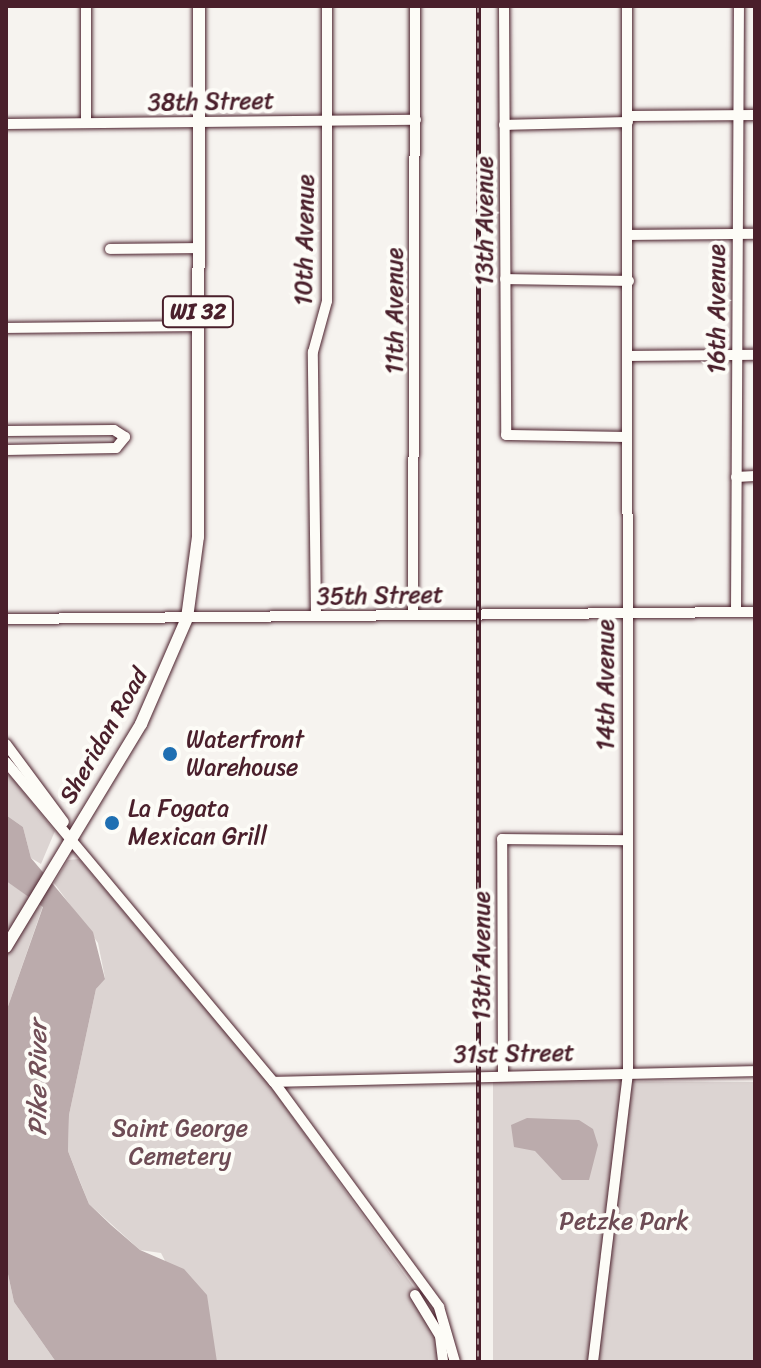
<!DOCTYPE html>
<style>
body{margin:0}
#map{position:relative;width:761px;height:1368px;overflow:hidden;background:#f6f3ef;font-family:Sriracha,sans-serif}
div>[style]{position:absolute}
.green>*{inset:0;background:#dcd4d2}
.water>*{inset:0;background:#bbabac}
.roads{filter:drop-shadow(0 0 2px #4a1f2b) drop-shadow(0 0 2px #4a1f2b)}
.minor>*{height:10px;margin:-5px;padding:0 5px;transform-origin:5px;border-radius:5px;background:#fdfcf7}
.major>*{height:12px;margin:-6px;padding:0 6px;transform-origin:6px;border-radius:6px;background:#fdfcf7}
.rail>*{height:5px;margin-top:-2.5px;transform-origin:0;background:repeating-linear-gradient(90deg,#fdfcf7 0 6px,#4a1f2b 0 12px);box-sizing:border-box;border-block:2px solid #4a1f2b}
.dots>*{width:22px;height:22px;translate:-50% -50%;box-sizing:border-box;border:4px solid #fdfcf7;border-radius:50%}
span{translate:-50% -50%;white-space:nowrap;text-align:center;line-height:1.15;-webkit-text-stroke:8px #fdfcf7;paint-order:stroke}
.shield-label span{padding:2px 6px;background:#fdfcf7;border:2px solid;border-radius:6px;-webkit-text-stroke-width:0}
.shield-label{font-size:22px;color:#4a1f2b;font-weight:700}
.street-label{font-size:24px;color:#4a1f2b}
.poi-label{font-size:24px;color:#4a1f2b}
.left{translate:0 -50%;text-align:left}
.park-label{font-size:24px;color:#6e4c55}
.water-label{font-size:26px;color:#725058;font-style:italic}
.frame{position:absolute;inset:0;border:8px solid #4a1f2b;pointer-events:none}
</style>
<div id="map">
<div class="green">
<div style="clip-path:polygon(6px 771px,55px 831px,41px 864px,31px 858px,23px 827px,6px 815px)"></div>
<div style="clip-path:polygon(79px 859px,270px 1085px,444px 1330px,445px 1362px,217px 1362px,161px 1253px,140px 1250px,89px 1204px,68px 1151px,69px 1115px,96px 989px,105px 978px,98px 943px,54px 883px,68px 860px)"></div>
<div style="clip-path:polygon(6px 881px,43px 906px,6px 1012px)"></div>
<div style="clip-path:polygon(493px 1081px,755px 1082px,755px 1362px,493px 1362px)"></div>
<div style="clip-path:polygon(6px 1265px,14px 1302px,56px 1362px,6px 1362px)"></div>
</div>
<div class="water">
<div style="clip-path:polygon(6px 815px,23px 827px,31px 858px,93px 932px,105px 979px,96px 989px,69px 1115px,68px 1151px,80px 1182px,89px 1204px,111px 1225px,140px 1250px,184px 1269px,207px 1295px,217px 1362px,56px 1362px,14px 1302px,6px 1265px,6px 1012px,43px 907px,6px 881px)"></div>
<div style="clip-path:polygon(527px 1118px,579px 1120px,593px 1129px,598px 1145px,589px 1180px,562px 1180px,535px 1151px,514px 1147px,511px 1125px)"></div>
</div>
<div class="roads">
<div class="minor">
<div style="left:86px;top:6px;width:117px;rotate:90deg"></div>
<div style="left:504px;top:6px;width:429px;rotate:89.7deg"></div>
<div style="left:506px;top:435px;width:121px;rotate:0.9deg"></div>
<div style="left:628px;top:116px;width:127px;rotate:-0.5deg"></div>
<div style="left:6px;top:124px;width:410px;rotate:-0.6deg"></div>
<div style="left:504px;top:125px;width:124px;rotate:-1.4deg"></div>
<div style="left:629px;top:235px;width:126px;rotate:-0.5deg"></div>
<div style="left:110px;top:249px;width:89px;rotate:-0.6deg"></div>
<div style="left:505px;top:279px;width:124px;rotate:0.9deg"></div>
<div style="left:6px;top:328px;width:192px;rotate:-0.6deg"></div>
<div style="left:629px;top:356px;width:126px;rotate:-0.5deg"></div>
<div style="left:6px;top:431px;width:108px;rotate:-0.5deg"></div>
<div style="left:114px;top:430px;width:13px;rotate:32deg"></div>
<div style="left:125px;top:437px;width:14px;rotate:129deg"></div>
<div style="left:116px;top:448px;width:110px;rotate:179deg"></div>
<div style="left:736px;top:477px;width:19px;rotate:-3deg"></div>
<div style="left:736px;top:612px;width:606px;rotate:-89.72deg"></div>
<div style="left:413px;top:615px;width:609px;rotate:-89.81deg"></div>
<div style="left:316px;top:616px;width:264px;rotate:-90.7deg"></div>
<div style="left:313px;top:352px;width:53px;rotate:-74.6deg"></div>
<div style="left:327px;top:301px;width:295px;rotate:-90deg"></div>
<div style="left:6px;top:619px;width:749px;rotate:-0.54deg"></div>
<div style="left:6px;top:744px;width:97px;rotate:53.4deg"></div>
<div style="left:6px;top:762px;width:417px;rotate:50.1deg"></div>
<div style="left:274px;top:1082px;width:279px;rotate:53.7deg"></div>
<div style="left:439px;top:1307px;width:57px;rotate:73.8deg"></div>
<div style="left:503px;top:1074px;width:235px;rotate:-90.2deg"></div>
<div style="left:502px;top:839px;width:125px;rotate:0.5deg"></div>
<div style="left:274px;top:1082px;width:481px;rotate:-1.3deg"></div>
<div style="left:415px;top:1295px;width:48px;rotate:58.6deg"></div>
<div style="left:440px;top:1336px;width:26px;rotate:83deg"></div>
<div style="left:593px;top:1362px;width:292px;rotate:-83.1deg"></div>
<div style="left:628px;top:1072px;width:1066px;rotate:-90.05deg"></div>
</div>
<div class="major">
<div style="left:6px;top:947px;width:261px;rotate:-58.8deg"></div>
<div style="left:141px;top:724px;width:116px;rotate:-66.5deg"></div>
<div style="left:187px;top:618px;width:82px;rotate:-82.3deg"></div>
<div style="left:198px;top:537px;width:531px;rotate:-89.89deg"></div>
</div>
</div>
<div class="rail">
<div style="left:478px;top:6px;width:1356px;rotate:90deg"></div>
</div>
<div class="dots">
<div style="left:170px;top:754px;background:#1f6fb2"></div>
<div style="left:112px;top:823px;background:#1f6fb2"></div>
</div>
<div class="shield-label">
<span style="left:198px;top:312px">WI 32</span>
</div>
<div class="street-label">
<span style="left:211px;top:102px;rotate:-1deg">38th Street</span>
<span style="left:485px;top:221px;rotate:-90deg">13th Avenue</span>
<span style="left:305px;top:240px;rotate:-89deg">10th Avenue</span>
<span style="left:717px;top:309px;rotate:-90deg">16th Avenue</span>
<span style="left:395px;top:311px;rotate:-90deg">11th Avenue</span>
<span style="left:380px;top:596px;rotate:-1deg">35th Street</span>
<span style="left:606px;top:685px;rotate:-90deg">14th Avenue</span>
<span style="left:104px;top:736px;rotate:-60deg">Sheridan Road</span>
<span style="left:482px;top:956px;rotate:-90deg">13th Avenue</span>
<span style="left:514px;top:1054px;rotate:-1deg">31st Street</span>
</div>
<div class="poi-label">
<span class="left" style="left:186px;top:754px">Waterfront<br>Warehouse</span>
<span class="left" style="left:128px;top:823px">La Fogata<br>Mexican Grill</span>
</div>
<div class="park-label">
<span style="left:180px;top:1143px">Saint George<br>Cemetery</span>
<span style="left:624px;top:1222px">Petzke Park</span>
</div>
<div class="water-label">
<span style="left:38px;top:1078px;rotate:-90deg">Pike River</span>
</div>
<div class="frame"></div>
</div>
